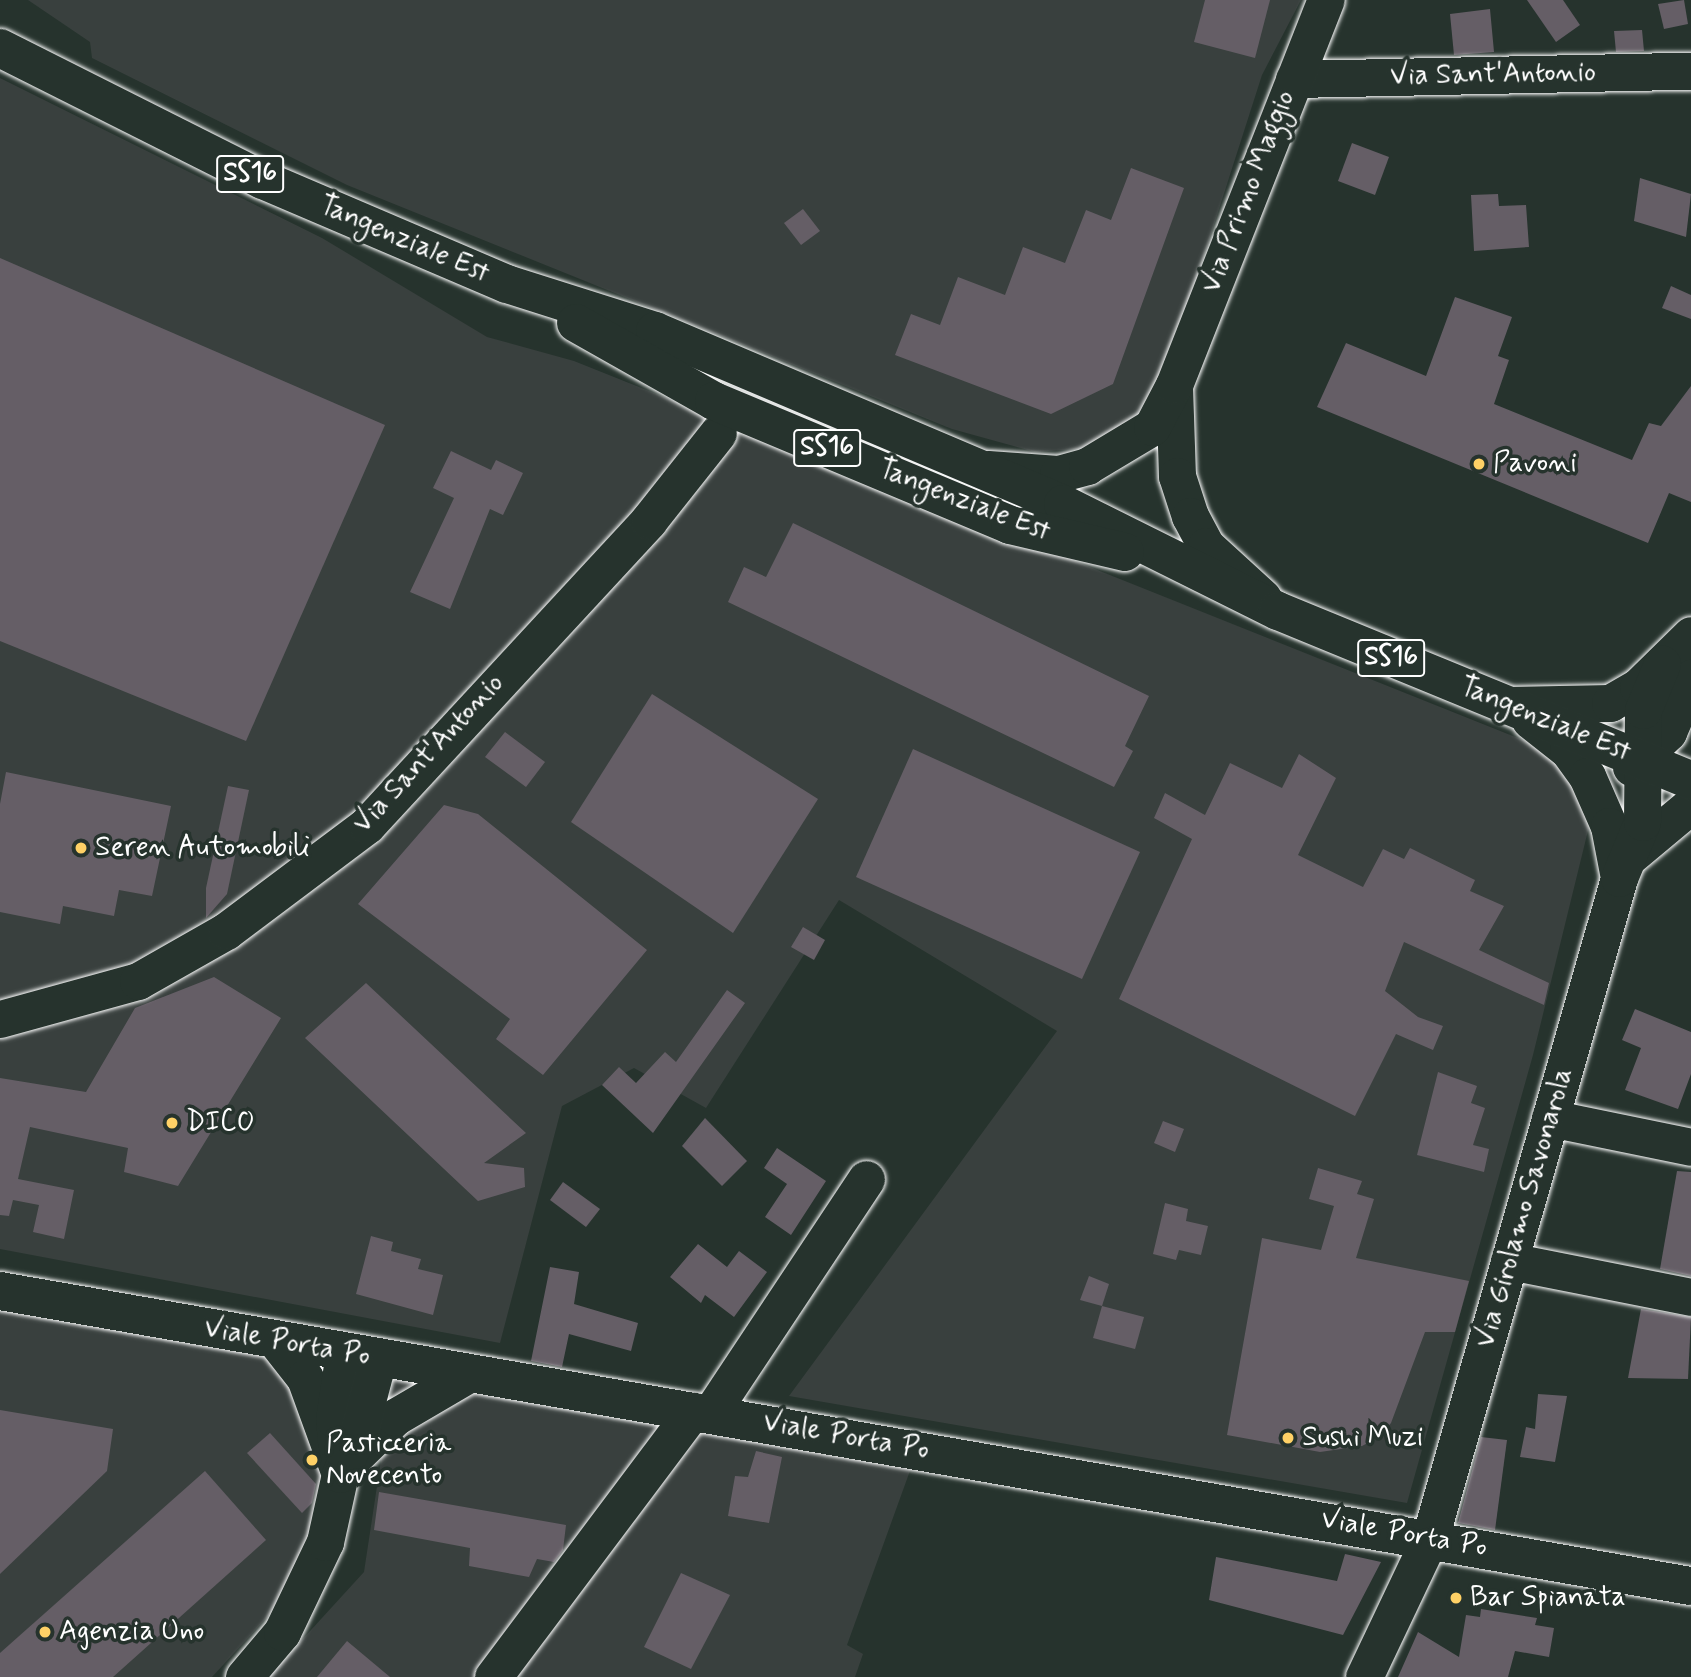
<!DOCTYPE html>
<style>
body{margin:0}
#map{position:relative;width:1691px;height:1677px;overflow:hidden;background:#26332d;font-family:Mynerve,sans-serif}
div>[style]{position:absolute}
.built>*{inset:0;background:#39403e}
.building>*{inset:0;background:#655e66}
.roads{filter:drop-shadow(0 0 2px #fff) drop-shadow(0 0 2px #fff)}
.minor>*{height:37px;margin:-18.5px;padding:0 18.5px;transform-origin:18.5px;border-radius:18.5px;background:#26332d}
.major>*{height:38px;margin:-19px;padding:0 19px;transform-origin:19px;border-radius:19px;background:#26332d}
.dots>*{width:19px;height:19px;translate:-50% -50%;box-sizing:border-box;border:4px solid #26332d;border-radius:50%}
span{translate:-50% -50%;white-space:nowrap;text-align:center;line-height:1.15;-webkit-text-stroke:7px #26332d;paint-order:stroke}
.shield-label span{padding:2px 5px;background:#26332d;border:2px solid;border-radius:5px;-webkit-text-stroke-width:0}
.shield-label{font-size:26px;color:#fff;font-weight:700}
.street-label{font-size:28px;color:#fff}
.poi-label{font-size:28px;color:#fff}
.left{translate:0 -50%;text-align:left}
</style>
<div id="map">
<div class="built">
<div style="clip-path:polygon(28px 0,1301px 0,1262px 75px,1169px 365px,1136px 416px,1091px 448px,1035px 452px,952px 429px,347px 185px,92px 58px,90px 42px)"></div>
<div style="clip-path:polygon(0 78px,322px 238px,487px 337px,574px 361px,1558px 754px,1596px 798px,1533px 1055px,1407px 1503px,789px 1396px,1057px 1031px,839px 900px,706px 1108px,634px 1068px,562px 1106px,500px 1343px,0 1249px)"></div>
<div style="clip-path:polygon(0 1300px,267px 1350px,326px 1402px,326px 1553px,212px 1677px,0 1677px)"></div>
<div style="clip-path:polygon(394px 1374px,911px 1468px,847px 1645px,863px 1654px,855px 1677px,268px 1677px,364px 1572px)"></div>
</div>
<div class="building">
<div style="clip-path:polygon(1205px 0,1270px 0,1255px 58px,1194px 42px)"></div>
<div style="clip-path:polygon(1527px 0,1563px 0,1580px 25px,1556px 42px)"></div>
<div style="clip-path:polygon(1684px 0,1688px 24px,1664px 29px,1658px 4px)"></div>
<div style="clip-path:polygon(1490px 9px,1494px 52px,1454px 55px,1450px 14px)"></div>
<div style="clip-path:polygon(1642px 30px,1644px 51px,1616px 52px,1614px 31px)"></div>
<div style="clip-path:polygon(1352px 143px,1389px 157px,1375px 195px,1338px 181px)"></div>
<div style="clip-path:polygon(1131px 168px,1184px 188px,1113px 384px,1051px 414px,895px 355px,911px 314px,940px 325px,958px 277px,1005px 295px,1023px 247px,1065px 263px,1086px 210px,1111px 220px)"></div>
<div style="clip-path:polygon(1640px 178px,1691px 194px,1686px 237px,1634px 221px)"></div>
<div style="clip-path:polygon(1498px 194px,1499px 206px,1526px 205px,1529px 247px,1474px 251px,1471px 195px)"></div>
<div style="clip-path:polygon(803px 209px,820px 231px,801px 245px,784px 223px)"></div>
<div style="clip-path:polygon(0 258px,385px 425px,246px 741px,0 641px)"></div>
<div style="clip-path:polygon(1671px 286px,1691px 295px,1691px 319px,1662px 308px)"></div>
<div style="clip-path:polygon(1455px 297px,1512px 317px,1498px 356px,1509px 360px,1494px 404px,1632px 460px,1649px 423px,1661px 426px,1691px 386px,1691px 502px,1669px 493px,1648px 543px,1317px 407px,1346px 343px,1426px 376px)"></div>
<div style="clip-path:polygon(451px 451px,491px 470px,496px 460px,523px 473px,503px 515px,490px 509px,450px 609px,410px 592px,454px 498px,433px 488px)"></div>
<div style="clip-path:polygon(793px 523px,1149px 696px,1125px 746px,1133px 751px,1114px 787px,728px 602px,744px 567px,766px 577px)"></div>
<div style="clip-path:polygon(652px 694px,818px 799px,733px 933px,571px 822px)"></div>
<div style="clip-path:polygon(505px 732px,545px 762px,526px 787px,485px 757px)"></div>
<div style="clip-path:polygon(913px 749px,1140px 852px,1082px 979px,856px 877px)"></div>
<div style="clip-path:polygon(1299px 754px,1336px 778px,1298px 855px,1363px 887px,1383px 849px,1404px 859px,1410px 848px,1475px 880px,1470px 891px,1504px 906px,1479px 950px,1549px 983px,1544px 1005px,1404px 942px,1385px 991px,1418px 1017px,1443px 1026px,1433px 1050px,1396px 1034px,1355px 1116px,1119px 999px,1192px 839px,1154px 818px,1165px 793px,1205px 815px,1230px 763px,1282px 788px)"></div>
<div style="clip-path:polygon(6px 772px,171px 806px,152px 896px,119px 890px,114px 916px,63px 906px,60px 924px,0 912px,0 804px)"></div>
<div style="clip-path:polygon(228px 786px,249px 790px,227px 894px,206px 918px,206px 888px)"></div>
<div style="clip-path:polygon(444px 805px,478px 814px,647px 950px,543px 1075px,496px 1039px,510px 1019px,358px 904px)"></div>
<div style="clip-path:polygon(803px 927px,825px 940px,814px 960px,791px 947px)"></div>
<div style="clip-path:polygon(214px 977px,281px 1018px,178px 1186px,124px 1172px,128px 1148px,30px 1127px,18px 1179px,74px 1190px,64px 1239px,33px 1232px,39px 1205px,13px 1200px,9px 1216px,0 1215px,0 1078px,86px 1092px,135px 1008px)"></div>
<div style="clip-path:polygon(366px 983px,526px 1133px,484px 1163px,524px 1168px,525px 1187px,478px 1201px,305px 1038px)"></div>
<div style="clip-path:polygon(727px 990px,745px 1003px,653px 1133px,602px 1085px,619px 1067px,636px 1083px,665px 1052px,676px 1062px)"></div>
<div style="clip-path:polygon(1635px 1009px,1691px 1032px,1691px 1074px,1678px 1109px,1625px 1090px,1641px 1048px,1622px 1040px)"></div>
<div style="clip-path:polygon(1438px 1072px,1477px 1086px,1471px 1103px,1485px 1108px,1473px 1145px,1489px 1149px,1484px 1172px,1417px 1155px)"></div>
<div style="clip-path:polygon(705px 1118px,747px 1161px,722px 1186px,682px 1146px)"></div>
<div style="clip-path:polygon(1163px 1121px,1184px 1129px,1175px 1152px,1154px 1143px)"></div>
<div style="clip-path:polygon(777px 1148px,826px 1181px,791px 1235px,765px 1217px,787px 1184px,764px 1168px)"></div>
<div style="clip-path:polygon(1318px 1168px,1362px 1181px,1357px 1194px,1374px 1199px,1356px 1258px,1469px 1281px,1455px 1332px,1425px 1332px,1391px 1423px,1379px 1437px,1362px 1446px,1320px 1452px,1227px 1435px,1262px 1238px,1321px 1250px,1334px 1206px,1309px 1199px)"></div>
<div style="clip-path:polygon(1677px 1171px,1691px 1172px,1691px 1276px,1660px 1269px)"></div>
<div style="clip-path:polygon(563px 1182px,600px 1209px,586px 1227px,550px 1200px)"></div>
<div style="clip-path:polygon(1165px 1203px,1188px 1209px,1186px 1221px,1208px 1226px,1201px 1255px,1179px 1250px,1176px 1260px,1153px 1254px)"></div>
<div style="clip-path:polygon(371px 1236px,393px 1242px,391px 1251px,421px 1259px,418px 1269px,443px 1275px,433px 1315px,356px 1294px)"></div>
<div style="clip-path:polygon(698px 1244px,727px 1267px,739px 1251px,767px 1272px,734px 1317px,705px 1295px,701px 1303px,670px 1277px)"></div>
<div style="clip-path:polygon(550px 1267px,579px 1272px,574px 1304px,638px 1323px,631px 1351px,569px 1334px,562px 1367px,531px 1361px)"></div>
<div style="clip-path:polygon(1089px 1276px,1109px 1284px,1102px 1306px,1080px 1300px)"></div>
<div style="clip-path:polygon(1102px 1306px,1144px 1317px,1135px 1349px,1093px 1338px)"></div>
<div style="clip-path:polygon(1641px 1309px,1691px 1317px,1688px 1379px,1628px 1378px)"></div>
<div style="clip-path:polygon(1538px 1394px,1567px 1396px,1555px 1462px,1520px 1457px,1526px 1427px,1535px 1429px)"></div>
<div style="clip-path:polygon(0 1410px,113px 1429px,107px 1471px,0 1574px)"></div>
<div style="clip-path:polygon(270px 1433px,316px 1484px,312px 1503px,302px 1513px,247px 1453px)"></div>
<div style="clip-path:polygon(1481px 1437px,1507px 1440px,1495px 1530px,1458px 1523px)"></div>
<div style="clip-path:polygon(756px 1451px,782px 1457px,769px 1523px,728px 1516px,735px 1476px,748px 1477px)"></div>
<div style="clip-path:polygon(205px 1471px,266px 1540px,113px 1677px,0 1677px,0 1653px)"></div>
<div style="clip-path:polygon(379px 1492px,566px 1525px,563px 1550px,554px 1562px,537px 1559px,529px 1577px,469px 1566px,470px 1548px,374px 1530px)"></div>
<div style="clip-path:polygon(1345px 1554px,1381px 1562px,1343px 1635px,1209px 1600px,1216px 1557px,1337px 1581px)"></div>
<div style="clip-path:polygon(681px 1573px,730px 1595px,691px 1669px,644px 1647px)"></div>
<div style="clip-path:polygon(1481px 1609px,1537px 1618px,1535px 1625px,1554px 1628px,1549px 1657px,1515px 1651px,1508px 1677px,1398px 1677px,1418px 1632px,1459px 1657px,1466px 1615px,1480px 1617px)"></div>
<div style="clip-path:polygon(347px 1641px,390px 1677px,317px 1677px)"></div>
</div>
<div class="roads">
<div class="minor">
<div style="left:1294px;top:79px;width:397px;rotate:-1.2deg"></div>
<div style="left:1174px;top:386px;width:90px;rotate:88.1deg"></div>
<div style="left:1177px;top:476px;width:42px;rotate:72deg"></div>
<div style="left:1190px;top:516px;width:34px;rotate:62deg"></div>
<div style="left:1206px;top:546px;width:77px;rotate:42.4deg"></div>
<div style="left:988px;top:469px;width:70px;rotate:4.1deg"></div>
<div style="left:1058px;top:474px;width:30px;rotate:-15deg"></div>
<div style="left:1087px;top:466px;width:76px;rotate:-31deg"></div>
<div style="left:1152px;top:427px;width:47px;rotate:-62.4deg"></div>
<div style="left:1174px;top:385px;width:414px;rotate:-68.5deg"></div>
<div style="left:1509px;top:705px;width:101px;rotate:-1.1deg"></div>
<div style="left:1610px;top:703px;width:32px;rotate:-30deg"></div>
<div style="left:1638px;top:687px;width:74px;rotate:-44.5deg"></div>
<div style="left:1530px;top:720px;width:48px;rotate:38.3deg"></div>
<div style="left:1568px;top:750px;width:32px;rotate:54deg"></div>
<div style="left:1587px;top:776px;width:55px;rotate:66.3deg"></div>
<div style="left:1609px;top:826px;width:53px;rotate:79.1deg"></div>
<div style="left:1631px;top:767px;width:51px;rotate:-43.4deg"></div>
<div style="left:1668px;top:732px;width:59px;rotate:-66.9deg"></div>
<div style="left:1631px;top:855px;width:78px;rotate:-39.8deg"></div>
<div style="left:0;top:1019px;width:143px;rotate:-15.4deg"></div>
<div style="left:138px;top:981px;width:101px;rotate:-29.6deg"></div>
<div style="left:226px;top:931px;width:176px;rotate:-36.9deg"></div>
<div style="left:367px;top:825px;width:415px;rotate:-47.2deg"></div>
<div style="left:649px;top:520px;width:111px;rotate:-51.6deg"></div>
<div style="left:1550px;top:1118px;width:144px;rotate:11.6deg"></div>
<div style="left:1509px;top:1261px;width:186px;rotate:11.2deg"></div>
<div style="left:276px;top:1341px;width:47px;rotate:51.9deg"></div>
<div style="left:305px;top:1378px;width:102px;rotate:70deg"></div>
<div style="left:710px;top:1414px;width:282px;rotate:-56.4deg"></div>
<div style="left:336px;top:1442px;width:23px;rotate:-95deg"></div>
<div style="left:334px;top:1419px;width:68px;rotate:-81.5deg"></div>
<div style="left:354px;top:1457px;width:57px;rotate:-44.3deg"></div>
<div style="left:395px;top:1417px;width:83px;rotate:-30.3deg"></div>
<div style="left:244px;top:1677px;width:59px;rotate:-49.8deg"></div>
<div style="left:282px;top:1632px;width:100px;rotate:-64.5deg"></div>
<div style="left:325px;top:1542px;width:70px;rotate:-77.6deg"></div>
<div style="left:340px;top:1474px;width:46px;rotate:-65.7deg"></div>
<div style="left:359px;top:1432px;width:75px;rotate:-75.4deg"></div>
<div style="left:493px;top:1677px;width:333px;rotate:-53.1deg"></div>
<div style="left:1364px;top:1677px;width:154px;rotate:-64.6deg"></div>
<div style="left:1430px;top:1538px;width:687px;rotate:-74.02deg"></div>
<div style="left:1619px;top:878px;width:61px;rotate:-67.7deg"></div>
<div style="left:1642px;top:822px;width:112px;rotate:-89.5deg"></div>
<div style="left:1643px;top:710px;width:50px;rotate:-67.6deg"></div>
</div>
<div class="major">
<div style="left:0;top:48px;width:294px;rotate:26.7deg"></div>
<div style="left:263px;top:180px;width:265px;rotate:23.1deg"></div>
<div style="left:507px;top:284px;width:155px;rotate:17.6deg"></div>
<div style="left:655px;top:331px;width:443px;rotate:23deg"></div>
<div style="left:1063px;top:504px;width:240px;rotate:26.5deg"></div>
<div style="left:1278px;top:611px;width:446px;rotate:22.3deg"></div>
<div style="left:576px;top:323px;width:159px;rotate:29.5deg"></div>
<div style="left:714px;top:401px;width:321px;rotate:22.7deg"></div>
<div style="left:1010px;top:525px;width:118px;rotate:13.2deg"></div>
<div style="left:0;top:1291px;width:1717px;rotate:9.9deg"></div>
</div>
</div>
<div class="dots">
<div style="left:1479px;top:464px;background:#ffd166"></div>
<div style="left:81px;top:848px;background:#ffd166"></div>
<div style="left:172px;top:1123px;background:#ffd166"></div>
<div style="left:1288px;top:1438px;background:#ffd166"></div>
<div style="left:312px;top:1460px;background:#ffd166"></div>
<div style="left:1456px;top:1598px;background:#ffd166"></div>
<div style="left:45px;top:1632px;background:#ffd166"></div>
</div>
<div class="shield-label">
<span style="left:250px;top:174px">SS16</span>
<span style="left:827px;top:448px">SS16</span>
<span style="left:1391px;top:658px">SS16</span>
</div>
<div class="street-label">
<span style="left:1493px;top:75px;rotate:-1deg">Via Sant'Antonio</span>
<span style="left:1249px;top:192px;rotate:-69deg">Via Primo Maggio</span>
<span style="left:404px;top:240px;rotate:23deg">Tangenziale Est</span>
<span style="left:964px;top:501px;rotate:21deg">Tangenziale Est</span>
<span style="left:1545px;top:720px;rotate:22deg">Tangenziale Est</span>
<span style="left:429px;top:754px;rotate:-47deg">Via Sant'Antonio</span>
<span style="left:1525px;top:1208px;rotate:-74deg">Via Girolamo Savonarola</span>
<span style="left:287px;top:1343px;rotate:10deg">Viale Porta Po</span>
<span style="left:846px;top:1437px;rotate:10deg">Viale Porta Po</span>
<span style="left:1404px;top:1534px;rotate:10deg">Viale Porta Po</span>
</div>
<div class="poi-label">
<span class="left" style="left:1493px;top:464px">Pavoni</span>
<span class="left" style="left:95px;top:848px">Seren Automobili</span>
<span class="left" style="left:186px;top:1123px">DICO</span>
<span class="left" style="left:1302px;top:1438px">Sushi Muzi</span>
<span class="left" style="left:326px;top:1460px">Pasticceria<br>Novecento</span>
<span class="left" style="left:1470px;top:1598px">Bar Spianata</span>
<span class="left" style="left:59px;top:1632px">Agenzia Uno</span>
</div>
</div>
